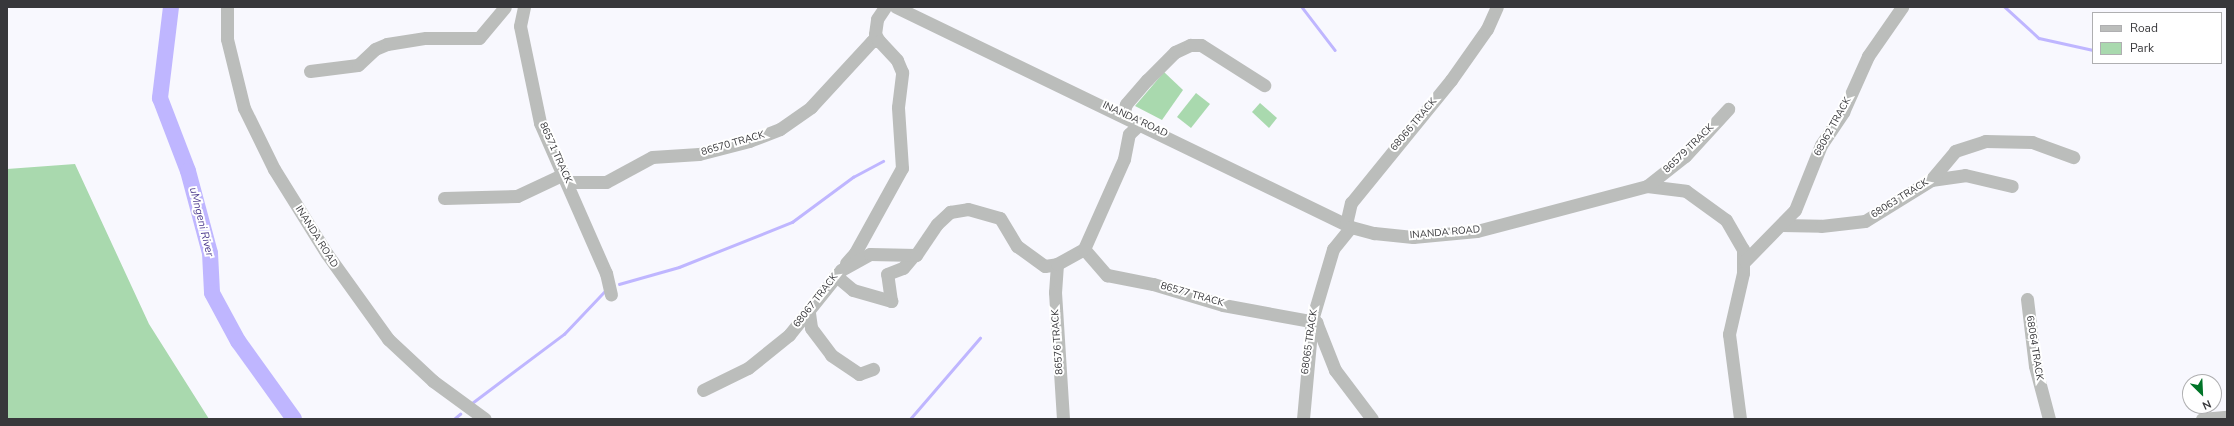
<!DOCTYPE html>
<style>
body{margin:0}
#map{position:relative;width:2234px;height:426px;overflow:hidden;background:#f8f8fe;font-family:"Nunito Sans",sans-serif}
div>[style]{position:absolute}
.green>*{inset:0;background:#a9d9ae}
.stream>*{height:2.5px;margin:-1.25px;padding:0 1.25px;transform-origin:1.25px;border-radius:1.25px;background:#bfb6ff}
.river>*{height:16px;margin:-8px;padding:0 8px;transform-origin:8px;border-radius:8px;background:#bfb6ff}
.minor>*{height:13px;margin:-6.5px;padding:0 6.5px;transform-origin:6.5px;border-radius:6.5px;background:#bbbdbb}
span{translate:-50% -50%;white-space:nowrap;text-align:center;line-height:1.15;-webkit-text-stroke:4px #fff;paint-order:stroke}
.street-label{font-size:10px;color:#38383b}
.water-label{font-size:11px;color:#4c3a8d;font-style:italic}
.frame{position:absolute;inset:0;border:8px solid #38383b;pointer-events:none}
.legend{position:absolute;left:2092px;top:12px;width:130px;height:52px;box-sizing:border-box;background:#fff;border:1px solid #afafb1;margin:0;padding:5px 7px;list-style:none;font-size:12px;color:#38383b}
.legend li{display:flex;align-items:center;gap:8px;height:20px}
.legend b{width:20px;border:1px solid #afafb1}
.north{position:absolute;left:2182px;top:374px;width:40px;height:40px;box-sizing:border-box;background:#fff;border:1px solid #afafb1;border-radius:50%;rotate:156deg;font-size:11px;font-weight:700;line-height:16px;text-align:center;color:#38383b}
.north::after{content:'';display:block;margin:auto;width:14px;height:18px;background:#007428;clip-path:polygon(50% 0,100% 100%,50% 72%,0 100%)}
</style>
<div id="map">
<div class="green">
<div style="clip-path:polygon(1164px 72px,1183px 90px,1162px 120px,1135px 106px)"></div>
<div style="clip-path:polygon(1196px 93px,1210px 104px,1191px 128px,1177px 117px)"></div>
<div style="clip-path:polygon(1260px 103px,1277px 118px,1269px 128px,1252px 112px)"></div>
<div style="clip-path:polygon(75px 164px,149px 324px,209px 419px,7px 419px,7px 169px)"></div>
</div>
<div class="stream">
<div style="left:1302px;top:7px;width:54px;rotate:52.5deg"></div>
<div style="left:2005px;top:7px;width:46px;rotate:42.4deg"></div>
<div style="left:2039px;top:38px;width:55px;rotate:12.5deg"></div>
<div style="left:619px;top:284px;width:62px;rotate:-15.8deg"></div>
<div style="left:679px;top:267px;width:122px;rotate:-21.7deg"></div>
<div style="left:792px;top:222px;width:76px;rotate:-36.4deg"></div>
<div style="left:853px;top:177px;width:34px;rotate:-28deg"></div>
<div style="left:472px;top:403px;width:115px;rotate:-36.9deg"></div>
<div style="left:564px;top:334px;width:59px;rotate:-46.4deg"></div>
<div style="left:454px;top:419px;width:8px;rotate:-40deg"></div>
<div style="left:910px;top:419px;width:107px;rotate:-49.2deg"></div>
</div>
<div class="river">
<div style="left:171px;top:7px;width:92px;rotate:96.9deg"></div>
<div style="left:160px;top:98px;width:78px;rotate:69deg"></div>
<div style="left:188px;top:171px;width:85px;rotate:75deg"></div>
<div style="left:210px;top:253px;width:40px;rotate:87.1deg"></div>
<div style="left:212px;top:293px;width:55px;rotate:61.6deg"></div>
<div style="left:238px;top:341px;width:96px;rotate:54.3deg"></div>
</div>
<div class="minor">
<div style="left:227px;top:7px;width:32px;rotate:90deg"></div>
<div style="left:227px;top:39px;width:71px;rotate:76.2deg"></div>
<div style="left:244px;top:108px;width:68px;rotate:63.8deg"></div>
<div style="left:274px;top:169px;width:100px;rotate:58.1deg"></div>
<div style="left:327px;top:254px;width:105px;rotate:54.3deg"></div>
<div style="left:388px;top:339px;width:62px;rotate:43deg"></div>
<div style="left:433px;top:381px;width:64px;rotate:36.2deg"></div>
<div style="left:524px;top:7px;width:19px;rotate:102deg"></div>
<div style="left:520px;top:26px;width:99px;rotate:78.3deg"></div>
<div style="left:540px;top:123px;width:164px;rotate:66.3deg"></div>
<div style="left:606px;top:273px;width:22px;rotate:77deg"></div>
<div style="left:896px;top:7px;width:505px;rotate:25.8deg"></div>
<div style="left:1351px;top:227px;width:24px;rotate:15deg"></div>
<div style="left:1374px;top:233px;width:39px;rotate:6deg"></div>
<div style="left:1413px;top:237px;width:64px;rotate:-5.4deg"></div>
<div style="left:1477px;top:231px;width:176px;rotate:-14.8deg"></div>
<div style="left:1647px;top:186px;width:39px;rotate:7deg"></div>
<div style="left:1686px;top:191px;width:49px;rotate:35.9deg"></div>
<div style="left:1726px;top:220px;width:34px;rotate:60deg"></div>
<div style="left:1743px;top:249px;width:24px;rotate:90deg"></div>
<div style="left:1743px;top:273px;width:63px;rotate:102.9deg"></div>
<div style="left:1729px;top:334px;width:86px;rotate:82.6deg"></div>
<div style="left:310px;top:71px;width:48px;rotate:-7.1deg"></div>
<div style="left:358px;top:65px;width:23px;rotate:-43deg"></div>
<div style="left:375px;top:49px;width:13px;rotate:-23deg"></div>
<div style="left:387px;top:44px;width:39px;rotate:-9deg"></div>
<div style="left:426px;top:38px;width:53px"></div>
<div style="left:479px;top:38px;width:40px;rotate:-50deg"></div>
<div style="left:1123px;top:115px;width:11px;rotate:-75deg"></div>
<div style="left:1126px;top:104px;width:32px;rotate:-49deg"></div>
<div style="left:1147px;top:80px;width:40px;rotate:-45deg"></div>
<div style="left:1175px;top:52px;width:17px;rotate:-25deg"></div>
<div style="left:1190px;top:45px;width:11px"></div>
<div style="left:1201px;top:45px;width:75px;rotate:32.4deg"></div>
<div style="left:1931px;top:180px;width:34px;rotate:-8deg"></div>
<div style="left:1965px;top:175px;width:48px;rotate:13.2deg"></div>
<div style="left:568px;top:182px;width:38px"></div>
<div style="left:606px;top:182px;width:52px;rotate:-28.5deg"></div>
<div style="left:652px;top:157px;width:47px;rotate:-3.7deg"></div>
<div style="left:699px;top:154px;width:52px;rotate:-14.6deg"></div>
<div style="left:749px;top:141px;width:33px;rotate:-21deg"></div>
<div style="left:780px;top:129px;width:38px;rotate:-35deg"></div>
<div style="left:811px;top:107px;width:90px;rotate:-47.3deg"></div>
<div style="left:872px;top:41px;width:7px"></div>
<div style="left:879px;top:41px;width:8px;rotate:-120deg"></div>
<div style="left:875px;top:34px;width:15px;rotate:-82deg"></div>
<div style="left:877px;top:19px;width:14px;rotate:-56deg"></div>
<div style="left:1647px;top:186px;width:48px;rotate:-38.3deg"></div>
<div style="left:1685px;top:156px;width:64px;rotate:-47.5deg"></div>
<div style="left:444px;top:198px;width:73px;rotate:-1.6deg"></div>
<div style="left:517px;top:196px;width:52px;rotate:-25.1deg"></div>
<div style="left:1346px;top:224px;width:22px;rotate:-77deg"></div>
<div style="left:1351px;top:203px;width:159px;rotate:-50.9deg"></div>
<div style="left:1451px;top:80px;width:62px;rotate:-54.8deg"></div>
<div style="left:1487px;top:29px;width:24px;rotate:-66deg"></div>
<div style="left:1782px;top:225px;width:39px;rotate:1deg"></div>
<div style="left:1821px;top:226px;width:44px;rotate:-6.5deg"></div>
<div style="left:1865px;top:221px;width:78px;rotate:-31.8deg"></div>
<div style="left:1931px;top:180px;width:38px;rotate:-50deg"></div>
<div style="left:1955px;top:151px;width:32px;rotate:-18deg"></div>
<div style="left:1985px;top:141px;width:47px;rotate:1.2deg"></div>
<div style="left:2032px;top:142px;width:44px;rotate:20.1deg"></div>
<div style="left:1084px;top:249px;width:35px;rotate:49deg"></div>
<div style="left:1107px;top:275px;width:47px;rotate:11.1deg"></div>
<div style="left:1153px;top:284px;width:73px;rotate:16.7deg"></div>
<div style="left:1223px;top:305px;width:95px;rotate:10.4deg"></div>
<div style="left:1316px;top:322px;width:52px;rotate:68.4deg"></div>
<div style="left:1335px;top:370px;width:61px;rotate:52.9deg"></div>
<div style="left:1745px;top:261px;width:71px;rotate:-45.6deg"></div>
<div style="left:1795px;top:210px;width:70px;rotate:-68.2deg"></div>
<div style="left:1821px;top:145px;width:40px;rotate:-56deg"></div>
<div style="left:1843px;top:112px;width:61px;rotate:-65.9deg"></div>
<div style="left:1868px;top:56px;width:60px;rotate:-55.2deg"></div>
<div style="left:846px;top:263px;width:13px;rotate:-48deg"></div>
<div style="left:855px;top:253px;width:97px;rotate:-61.1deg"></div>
<div style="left:902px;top:168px;width:61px;rotate:-93.8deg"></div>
<div style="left:898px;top:107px;width:35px;rotate:-83deg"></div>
<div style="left:902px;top:72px;width:13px;rotate:-113deg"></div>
<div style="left:897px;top:60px;width:26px;rotate:-133deg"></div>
<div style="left:1057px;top:264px;width:28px;rotate:94deg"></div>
<div style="left:1055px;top:292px;width:127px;rotate:86.4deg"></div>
<div style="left:835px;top:275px;width:23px;rotate:40deg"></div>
<div style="left:853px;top:290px;width:40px;rotate:16deg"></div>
<div style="left:891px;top:301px;width:27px;rotate:-98deg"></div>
<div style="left:887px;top:274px;width:17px;rotate:-21deg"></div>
<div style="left:903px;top:268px;width:16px;rotate:-50deg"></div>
<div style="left:2027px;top:299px;width:67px;rotate:83.2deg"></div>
<div style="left:2035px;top:366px;width:55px;rotate:75.2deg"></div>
<div style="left:809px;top:313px;width:15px;rotate:82deg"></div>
<div style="left:811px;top:328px;width:34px;rotate:53deg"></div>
<div style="left:831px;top:355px;width:34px;rotate:34deg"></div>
<div style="left:859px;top:374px;width:15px;rotate:-20deg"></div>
<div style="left:703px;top:390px;width:50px;rotate:-26.1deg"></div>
<div style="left:748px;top:368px;width:53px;rotate:-38.8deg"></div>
<div style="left:789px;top:335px;width:83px;rotate:-51.3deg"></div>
<div style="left:841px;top:270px;width:33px;rotate:-29deg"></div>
<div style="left:870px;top:254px;width:46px;rotate:1.2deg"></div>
<div style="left:916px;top:255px;width:37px;rotate:-56deg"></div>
<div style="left:937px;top:224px;width:18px;rotate:-43deg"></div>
<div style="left:950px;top:212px;width:18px;rotate:-9deg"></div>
<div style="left:968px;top:209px;width:33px;rotate:16deg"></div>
<div style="left:1000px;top:218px;width:33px;rotate:59deg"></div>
<div style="left:1017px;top:246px;width:34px;rotate:36deg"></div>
<div style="left:1045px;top:266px;width:12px;rotate:-9deg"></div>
<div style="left:1057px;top:264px;width:31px;rotate:-29deg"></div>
<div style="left:1084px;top:249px;width:98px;rotate:-66deg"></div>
<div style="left:1124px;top:159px;width:25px;rotate:-79deg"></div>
<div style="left:1129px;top:134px;width:16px;rotate:-43deg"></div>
<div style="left:1303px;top:419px;width:99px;rotate:-84.8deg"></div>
<div style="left:1312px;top:320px;width:74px;rotate:-73.5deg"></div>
<div style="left:1333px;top:249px;width:28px;rotate:-51deg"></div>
<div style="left:2202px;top:419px;width:25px;rotate:-5deg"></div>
</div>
<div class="street-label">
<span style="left:1135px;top:120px;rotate:25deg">INANDA ROAD</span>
<span style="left:1414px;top:125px;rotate:-50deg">68066 TRACK</span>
<span style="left:1833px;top:127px;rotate:-61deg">68062 TRACK</span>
<span style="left:733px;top:144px;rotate:-16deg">86570 TRACK</span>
<span style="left:1689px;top:149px;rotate:-44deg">86579 TRACK</span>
<span style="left:555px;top:153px;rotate:66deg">86571 TRACK</span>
<span style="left:1900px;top:199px;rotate:-32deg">68063 TRACK</span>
<span style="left:1445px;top:233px;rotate:-5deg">INANDA ROAD</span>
<span style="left:316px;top:237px;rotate:58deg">INANDA ROAD</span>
<span style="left:1192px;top:295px;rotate:16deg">86577 TRACK</span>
<span style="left:816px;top:301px;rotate:-52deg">68067 TRACK</span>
<span style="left:1058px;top:342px;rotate:-94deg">86576 TRACK</span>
<span style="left:1310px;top:342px;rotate:-82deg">68065 TRACK</span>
<span style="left:2034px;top:348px;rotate:81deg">68064 TRACK</span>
</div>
<div class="water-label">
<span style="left:201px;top:222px;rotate:76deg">uMngeni River</span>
</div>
<div class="frame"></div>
<ul class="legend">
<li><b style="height:5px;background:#bbbdbb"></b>Road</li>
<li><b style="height:11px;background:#a9d9ae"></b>Park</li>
</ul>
<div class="north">N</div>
</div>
